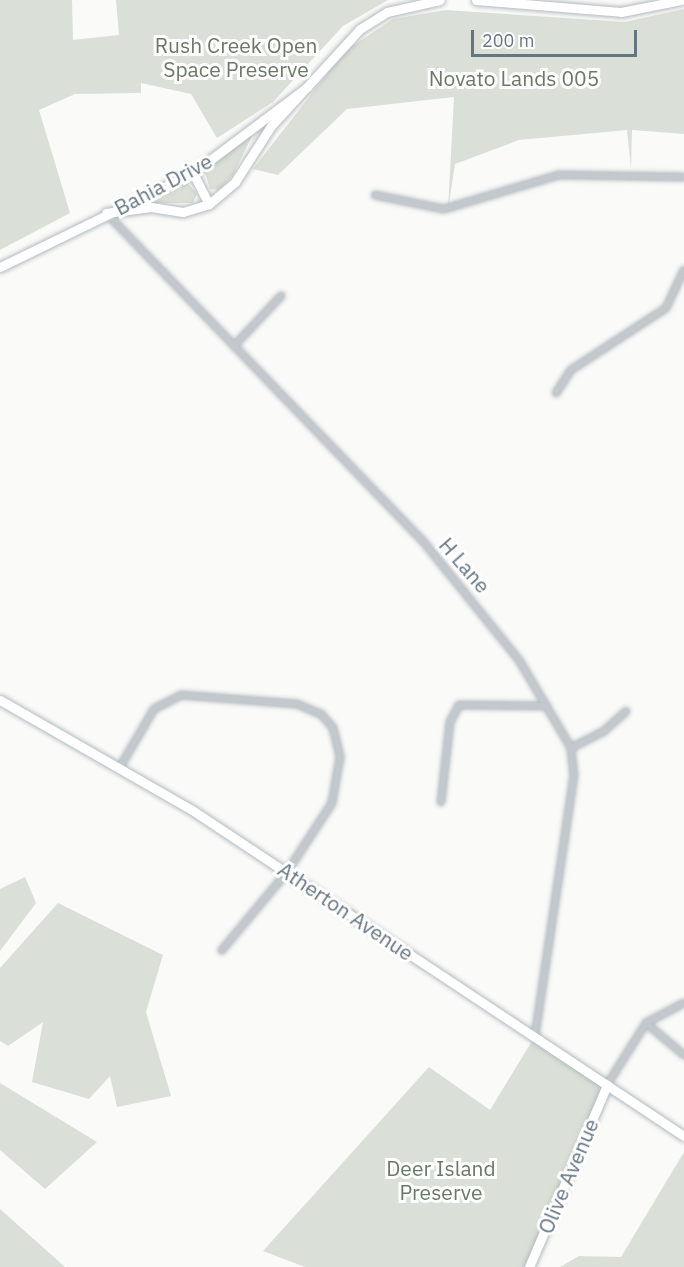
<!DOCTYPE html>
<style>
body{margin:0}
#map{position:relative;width:684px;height:1267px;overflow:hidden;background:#fafaf8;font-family:"IBM Plex Sans",sans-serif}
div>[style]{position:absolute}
.green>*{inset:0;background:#dadfd7}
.roads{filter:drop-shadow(0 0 2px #b3babf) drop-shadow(0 0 2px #b3babf)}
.street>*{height:6px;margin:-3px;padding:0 3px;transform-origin:3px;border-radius:3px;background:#c3c8cc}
.secondary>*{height:9px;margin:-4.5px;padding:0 4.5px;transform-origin:4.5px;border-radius:4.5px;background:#fff}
span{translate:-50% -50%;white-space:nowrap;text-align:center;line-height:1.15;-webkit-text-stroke:6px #fff;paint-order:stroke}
.park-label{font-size:21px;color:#687a64}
.street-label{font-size:21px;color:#657683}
.scale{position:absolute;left:471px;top:30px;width:166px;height:27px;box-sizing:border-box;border:3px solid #657683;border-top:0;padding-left:8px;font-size:18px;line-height:21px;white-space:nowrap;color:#657683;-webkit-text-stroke:4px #fff;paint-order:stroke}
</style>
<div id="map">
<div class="green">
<div style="clip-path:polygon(0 0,72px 0,73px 40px,119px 35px,116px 0,388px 0,343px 26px,273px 102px,217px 138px,191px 94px,141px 83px,141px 93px,75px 94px,39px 110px,70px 213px,0 250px)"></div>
<div style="clip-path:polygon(684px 9px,684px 134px,632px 130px,631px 169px,627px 130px,519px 140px,455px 164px,448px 210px,454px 97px,347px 109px,278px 175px,253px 169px,345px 51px,393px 19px,446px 10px,625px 22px)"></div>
<div style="clip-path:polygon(253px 134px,233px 175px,219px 190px,210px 189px,204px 170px)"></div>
<div style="clip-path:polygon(186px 181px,197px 194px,193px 203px,141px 203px)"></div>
<div style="clip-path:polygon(25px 877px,36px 903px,0 951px,0 889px)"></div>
<div style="clip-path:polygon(58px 903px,163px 955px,146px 1012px,171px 1096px,117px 1107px,110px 1076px,89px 1099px,32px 1082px,43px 1022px,8px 1046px,0 1041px,0 968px)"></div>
<div style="clip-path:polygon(535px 1036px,607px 1085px,529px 1267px,305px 1267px,263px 1251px,429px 1067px,490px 1110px)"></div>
<div style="clip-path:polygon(0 1083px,97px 1142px,45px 1189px,0 1150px)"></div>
<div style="clip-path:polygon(684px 1152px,684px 1267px,560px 1267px,579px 1256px,621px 1257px)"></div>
<div style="clip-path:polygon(0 1209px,65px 1267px,0 1267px)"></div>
</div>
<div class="roads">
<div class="street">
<div style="left:375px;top:195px;width:70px;rotate:11.5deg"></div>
<div style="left:444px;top:209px;width:120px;rotate:-16.5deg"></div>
<div style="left:559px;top:175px;width:125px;rotate:0.9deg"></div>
<div style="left:106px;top:213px;width:455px;rotate:46deg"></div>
<div style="left:422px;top:540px;width:154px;rotate:51.1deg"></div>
<div style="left:519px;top:660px;width:102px;rotate:59.4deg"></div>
<div style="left:571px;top:748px;width:27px;rotate:84deg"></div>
<div style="left:574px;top:775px;width:264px;rotate:98.5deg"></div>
<div style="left:234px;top:346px;width:69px;rotate:-46.8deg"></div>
<div style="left:556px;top:393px;width:27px;rotate:-57deg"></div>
<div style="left:571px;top:370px;width:113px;rotate:-33.1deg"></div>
<div style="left:666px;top:308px;width:42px;rotate:-64.7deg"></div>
<div style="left:571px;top:748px;width:36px;rotate:-27deg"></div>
<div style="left:603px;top:732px;width:31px;rotate:-42deg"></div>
<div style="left:120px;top:767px;width:67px;rotate:-59.6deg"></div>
<div style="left:154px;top:709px;width:30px;rotate:-27deg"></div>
<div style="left:181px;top:695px;width:116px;rotate:4.4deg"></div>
<div style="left:297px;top:704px;width:26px;rotate:23deg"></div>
<div style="left:321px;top:714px;width:18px;rotate:49deg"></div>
<div style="left:333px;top:728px;width:30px;rotate:76deg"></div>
<div style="left:340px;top:757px;width:47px;rotate:99.9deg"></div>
<div style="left:332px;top:803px;width:82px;rotate:123.1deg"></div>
<div style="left:287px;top:872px;width:102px;rotate:129.8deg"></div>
<div style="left:441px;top:802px;width:81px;rotate:-83.6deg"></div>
<div style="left:450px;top:722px;width:19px;rotate:-62deg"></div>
<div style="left:459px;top:705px;width:88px;rotate:0.7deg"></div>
<div style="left:646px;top:1023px;width:50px;rotate:40.1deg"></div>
<div style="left:607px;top:1085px;width:73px;rotate:-57.8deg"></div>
<div style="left:646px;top:1023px;width:43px;rotate:-27.8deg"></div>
</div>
<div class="secondary">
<div style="left:476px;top:0;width:145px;rotate:4.7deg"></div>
<div style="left:621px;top:12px;width:61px;rotate:-11.3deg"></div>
<div style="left:193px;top:173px;width:35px;rotate:63deg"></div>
<div style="left:106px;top:213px;width:45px;rotate:-7.6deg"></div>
<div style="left:151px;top:207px;width:32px;rotate:9deg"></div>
<div style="left:183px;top:212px;width:27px;rotate:-17deg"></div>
<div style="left:209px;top:204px;width:34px;rotate:-40deg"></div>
<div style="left:235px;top:182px;width:67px;rotate:-57.3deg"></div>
<div style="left:271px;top:126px;width:132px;rotate:-47.5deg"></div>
<div style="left:360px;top:29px;width:32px;rotate:-32deg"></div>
<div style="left:387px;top:12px;width:54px;rotate:-12.8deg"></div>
<div style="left:0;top:267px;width:215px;rotate:-26deg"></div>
<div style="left:193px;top:173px;width:143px;rotate:-37deg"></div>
<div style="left:0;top:700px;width:221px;rotate:29.8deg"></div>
<div style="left:192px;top:810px;width:590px;rotate:33.53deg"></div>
<div style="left:529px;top:1267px;width:198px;rotate:-66.8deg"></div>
</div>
</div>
<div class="park-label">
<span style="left:236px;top:57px">Rush Creek Open<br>Space Preserve</span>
<span style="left:514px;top:78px">Novato Lands 005</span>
<span style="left:441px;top:1180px">Deer Island<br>Preserve</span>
</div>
<div class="street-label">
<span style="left:163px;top:184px;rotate:-28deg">Bahia Drive</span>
<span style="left:465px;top:565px;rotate:49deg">H Lane</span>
<span style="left:346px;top:911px;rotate:34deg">Atherton Avenue</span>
<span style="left:568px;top:1176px;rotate:-67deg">Olive Avenue</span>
</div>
<div class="scale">200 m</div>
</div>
